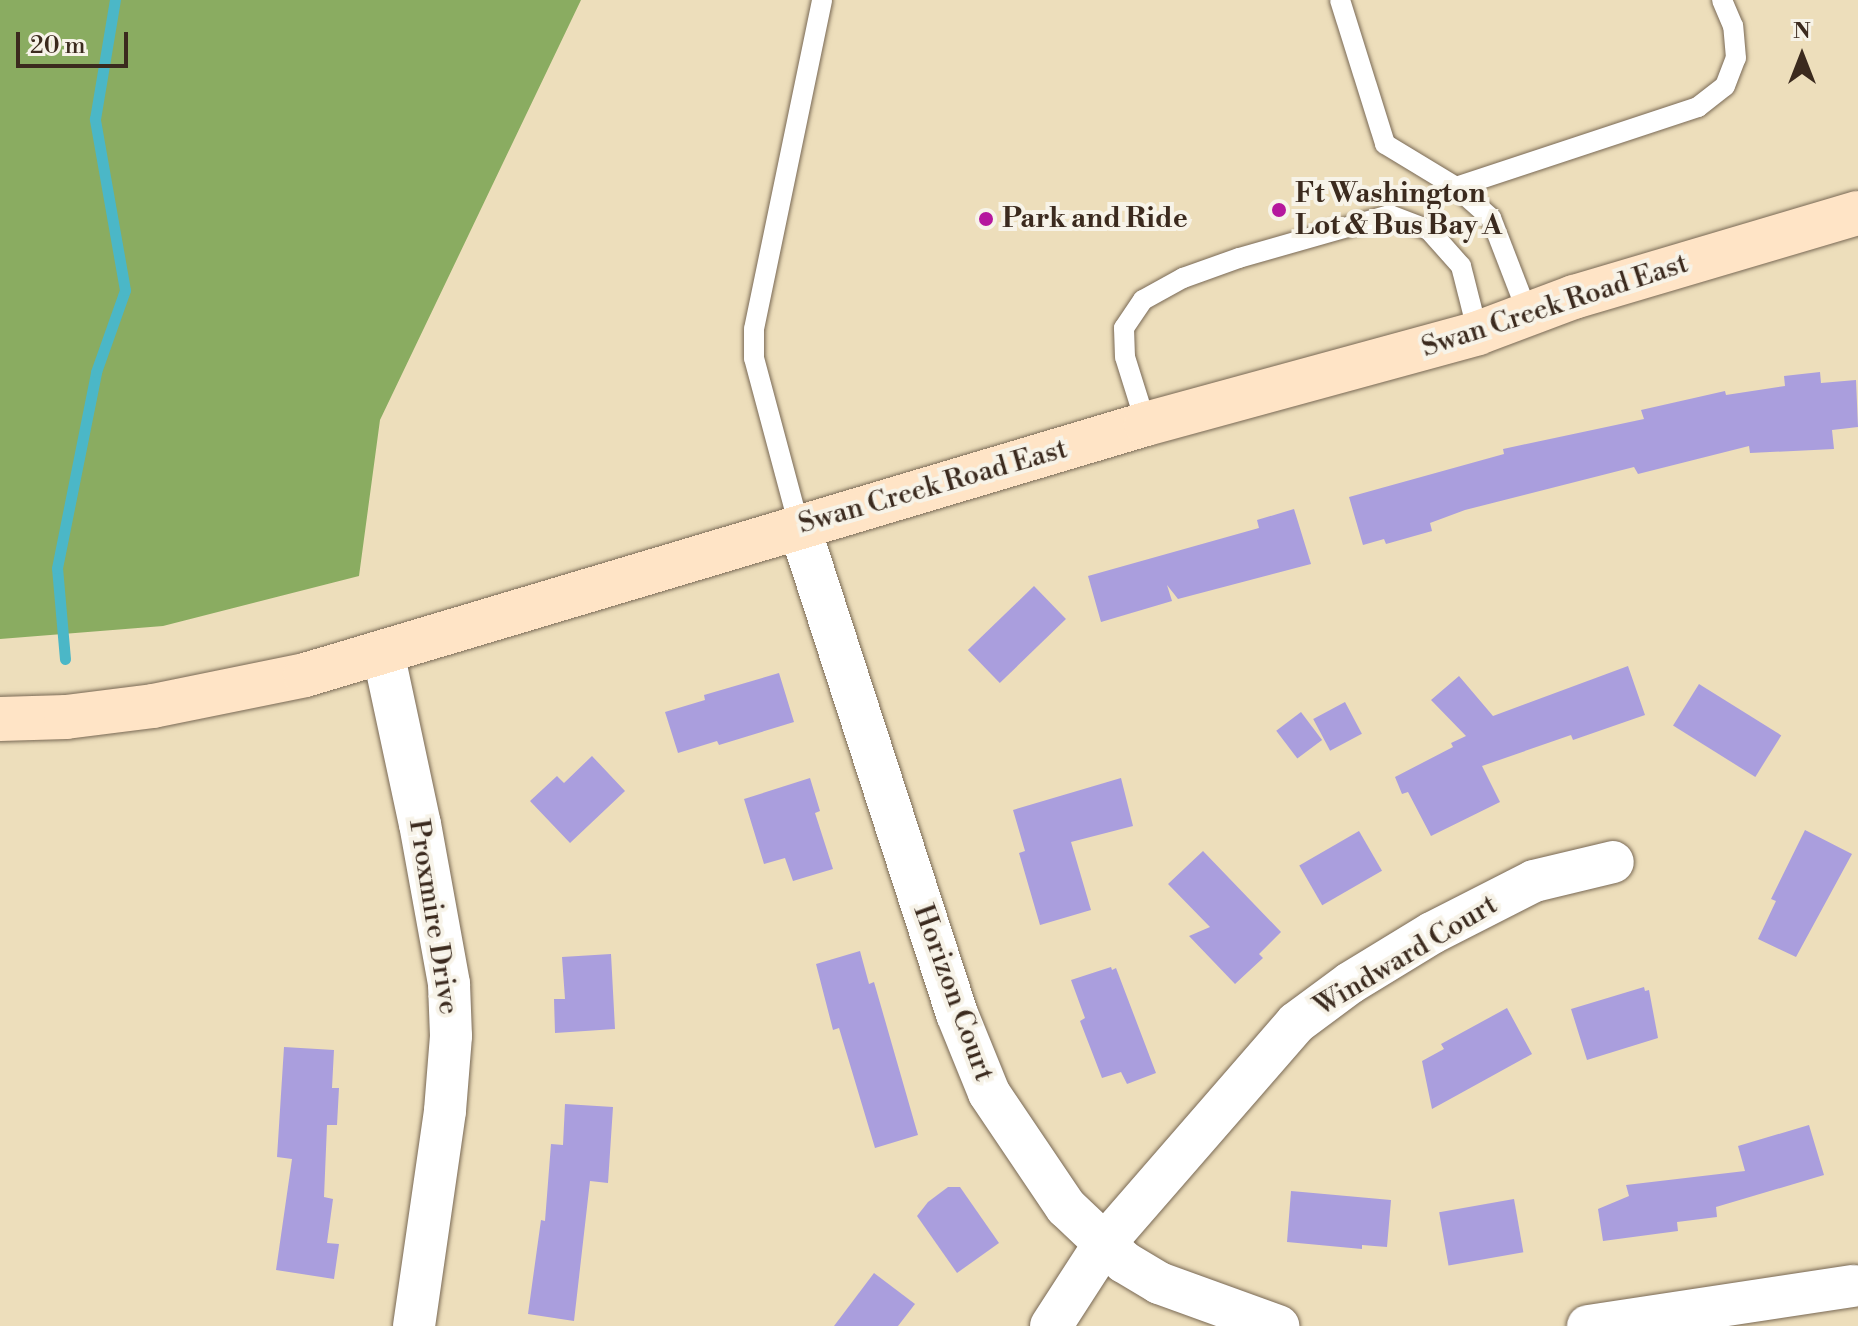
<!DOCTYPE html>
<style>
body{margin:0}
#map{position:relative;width:1858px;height:1326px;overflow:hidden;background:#eddebb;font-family:"Libre Bodoni",serif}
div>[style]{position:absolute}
.forest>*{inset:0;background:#8aac61}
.stream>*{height:11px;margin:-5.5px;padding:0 5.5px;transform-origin:5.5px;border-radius:5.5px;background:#4bb7c7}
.building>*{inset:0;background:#aa9edd;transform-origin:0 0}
.roads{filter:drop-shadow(0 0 2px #796955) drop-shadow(0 0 2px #796955)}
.service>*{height:20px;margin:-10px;padding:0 10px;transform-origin:10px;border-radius:10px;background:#fff}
.minor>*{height:42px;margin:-21px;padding:0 21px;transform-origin:21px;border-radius:21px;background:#fff}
.secondary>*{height:44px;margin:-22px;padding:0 22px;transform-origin:22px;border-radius:22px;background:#ffe4c6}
.dots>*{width:22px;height:22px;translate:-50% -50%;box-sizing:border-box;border:4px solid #f7f3e8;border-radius:50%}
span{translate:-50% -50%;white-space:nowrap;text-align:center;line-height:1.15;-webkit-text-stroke:8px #f7f3e8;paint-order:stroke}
.poi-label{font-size:28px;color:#3b2a1e;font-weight:700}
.left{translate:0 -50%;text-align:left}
.street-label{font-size:28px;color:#3b2a1e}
.north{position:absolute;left:1762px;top:16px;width:80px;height:80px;-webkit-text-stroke:6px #f7f3e8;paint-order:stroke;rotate:0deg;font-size:22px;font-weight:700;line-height:32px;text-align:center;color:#3b2a1e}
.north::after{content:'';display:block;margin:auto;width:28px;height:36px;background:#3b2a1e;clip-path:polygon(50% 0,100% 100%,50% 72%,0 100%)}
.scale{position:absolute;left:16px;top:32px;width:112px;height:36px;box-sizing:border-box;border:4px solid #3b2a1e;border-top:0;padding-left:10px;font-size:24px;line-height:28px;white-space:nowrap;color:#3b2a1e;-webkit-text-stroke:6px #f7f3e8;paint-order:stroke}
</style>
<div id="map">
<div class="forest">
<div style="clip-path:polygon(0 0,581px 0,380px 420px,359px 576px,163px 626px,0 639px)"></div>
</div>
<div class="stream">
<div style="left:65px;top:659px;width:91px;rotate:-95deg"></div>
<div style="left:57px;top:568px;width:200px;rotate:-78.7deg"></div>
<div style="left:96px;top:372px;width:87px;rotate:-70.5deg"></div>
<div style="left:125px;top:290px;width:174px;rotate:-100deg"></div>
<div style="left:95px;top:119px;width:121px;rotate:-80.5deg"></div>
</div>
<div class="building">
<div style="clip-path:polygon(1820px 372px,1821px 383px,1856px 380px,1858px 427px,1832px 430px,1834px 449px,1750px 453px,1749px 446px,1638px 474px,1634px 467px,1465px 510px,1430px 523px,1432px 531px,1386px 544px,1384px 539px,1363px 545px,1349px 497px,1504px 454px,1503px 449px,1644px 419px,1641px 410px,1725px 391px,1726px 395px,1785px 386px,1784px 376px)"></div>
<div style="clip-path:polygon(1294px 509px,1311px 564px,1178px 599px,1167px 585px,1172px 601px,1101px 622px,1088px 576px,1259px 528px,1257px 520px)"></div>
<div style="left:1034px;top:586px;width:46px;height:92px;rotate:46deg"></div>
<div style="clip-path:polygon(1628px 666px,1645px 715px,1573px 740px,1571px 735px,1482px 766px,1500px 802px,1431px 836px,1408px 792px,1402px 794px,1395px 777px,1453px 747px,1451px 743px,1466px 736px,1431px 700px,1459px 676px,1493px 716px)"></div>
<div style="clip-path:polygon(779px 673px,794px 722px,719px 745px,717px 741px,678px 753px,665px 712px,705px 700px,704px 695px)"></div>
<div style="left:1699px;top:684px;width:97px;height:49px;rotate:32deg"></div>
<div style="left:1345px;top:702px;width:36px;height:36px;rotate:62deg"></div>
<div style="left:1301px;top:712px;width:35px;height:31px;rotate:53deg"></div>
<div style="clip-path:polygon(592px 756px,625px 791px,570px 843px,530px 801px,557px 776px,564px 783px)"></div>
<div style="clip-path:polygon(810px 778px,820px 811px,815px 813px,833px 869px,793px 881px,785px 858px,764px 864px,744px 799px)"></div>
<div style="clip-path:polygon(1121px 778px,1133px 826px,1071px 842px,1091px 910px,1040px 925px,1019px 853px,1025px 851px,1013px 810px)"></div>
<div style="clip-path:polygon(1805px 830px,1852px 854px,1796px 957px,1758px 939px,1776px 901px,1771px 899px)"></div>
<div style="left:1359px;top:831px;width:46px;height:69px;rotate:60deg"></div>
<div style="clip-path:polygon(1203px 851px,1281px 932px,1259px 954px,1263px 958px,1235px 984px,1189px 936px,1210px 927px,1168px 884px)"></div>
<div style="clip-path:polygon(860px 951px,869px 984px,874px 982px,918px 1135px,875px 1148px,839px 1028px,833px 1030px,816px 964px)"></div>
<div style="clip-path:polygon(611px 954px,615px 1029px,555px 1033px,554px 999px,565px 999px,562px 957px)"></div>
<div style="clip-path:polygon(1111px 967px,1112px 970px,1116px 968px,1156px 1073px,1127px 1084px,1121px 1072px,1102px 1078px,1080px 1021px,1085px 1018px,1071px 980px)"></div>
<div style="clip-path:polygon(1644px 987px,1645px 991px,1649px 990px,1658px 1038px,1587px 1060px,1571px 1009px)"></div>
<div style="clip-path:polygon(1507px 1008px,1532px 1054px,1432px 1109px,1422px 1061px,1444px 1049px,1441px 1044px)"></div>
<div style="clip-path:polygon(284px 1047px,334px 1050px,332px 1088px,339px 1088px,337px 1125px,327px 1125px,324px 1197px,333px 1199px,327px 1243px,339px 1244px,334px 1279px,276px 1270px,292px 1159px,277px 1157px)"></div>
<div style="clip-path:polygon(565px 1104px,613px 1107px,608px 1183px,590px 1181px,574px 1321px,528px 1314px,541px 1220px,545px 1221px,551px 1144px,563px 1145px)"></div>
<div style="clip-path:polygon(1809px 1125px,1824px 1175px,1716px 1207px,1717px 1217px,1677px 1222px,1678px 1231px,1603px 1241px,1598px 1209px,1629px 1196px,1626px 1185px,1745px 1171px,1738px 1146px)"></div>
<div style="clip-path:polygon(948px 1187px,960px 1187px,999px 1243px,957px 1273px,917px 1216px,928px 1202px)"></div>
<div style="clip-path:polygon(1291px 1191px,1391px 1200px,1387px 1247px,1362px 1245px,1362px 1249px,1287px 1242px)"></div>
<div style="left:1514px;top:1199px;width:54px;height:76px;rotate:80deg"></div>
<div style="clip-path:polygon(874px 1273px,915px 1304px,898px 1326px,834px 1326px)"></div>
</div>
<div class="roads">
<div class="service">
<div style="left:1340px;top:0;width:151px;rotate:72.6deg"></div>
<div style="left:1385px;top:144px;width:83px;rotate:31.2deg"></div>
<div style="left:1456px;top:187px;width:47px;rotate:41.5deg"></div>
<div style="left:1491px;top:218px;width:103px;rotate:68.9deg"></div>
<div style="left:1456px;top:187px;width:255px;rotate:-18.3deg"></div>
<div style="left:1698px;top:107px;width:34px;rotate:-38deg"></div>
<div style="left:1725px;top:86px;width:30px;rotate:-69deg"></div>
<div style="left:1736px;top:58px;width:32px;rotate:-95deg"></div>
<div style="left:1733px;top:26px;width:28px;rotate:-113deg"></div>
<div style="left:1146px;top:424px;width:70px;rotate:-107.4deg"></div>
<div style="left:1125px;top:357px;width:29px;rotate:-92deg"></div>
<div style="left:1124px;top:328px;width:34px;rotate:-56deg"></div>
<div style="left:1143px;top:300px;width:46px;rotate:-28.8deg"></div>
<div style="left:1183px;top:278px;width:59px;rotate:-19.7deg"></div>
<div style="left:1239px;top:258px;width:157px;rotate:-15.9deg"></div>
<div style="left:1390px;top:215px;width:42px;rotate:21deg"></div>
<div style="left:1429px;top:230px;width:48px;rotate:48.4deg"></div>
<div style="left:1461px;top:266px;width:69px;rotate:75.8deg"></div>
<div style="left:799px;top:526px;width:174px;rotate:-105deg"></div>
<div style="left:754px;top:358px;width:29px;rotate:-90deg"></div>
<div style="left:754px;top:329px;width:336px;rotate:-78.3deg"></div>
</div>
<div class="minor">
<div style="left:799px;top:526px;width:513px;rotate:72.06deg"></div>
<div style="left:957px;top:1014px;width:85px;rotate:67.9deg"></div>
<div style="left:989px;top:1093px;width:138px;rotate:56deg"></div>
<div style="left:1066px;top:1207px;width:80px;rotate:43.5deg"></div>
<div style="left:1124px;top:1262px;width:41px;rotate:31deg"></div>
<div style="left:1159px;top:1283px;width:127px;rotate:19.9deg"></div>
<div style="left:383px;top:652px;width:176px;rotate:77.9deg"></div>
<div style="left:420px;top:824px;width:163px;rotate:79.7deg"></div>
<div style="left:449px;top:984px;width:52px;rotate:87.8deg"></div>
<div style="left:451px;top:1036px;width:75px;rotate:94.6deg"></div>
<div style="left:445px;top:1111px;width:217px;rotate:98.2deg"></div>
<div style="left:1051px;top:1326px;width:98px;rotate:-57.1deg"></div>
<div style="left:1104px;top:1244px;width:293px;rotate:-49deg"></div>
<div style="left:1296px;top:1023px;width:67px;rotate:-36.5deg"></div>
<div style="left:1350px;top:983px;width:96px;rotate:-31.4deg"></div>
<div style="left:1432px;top:933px;width:114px;rotate:-27deg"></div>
<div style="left:1534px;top:881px;width:81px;rotate:-13.5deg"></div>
<div style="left:1588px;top:1326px;width:268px;rotate:-8.6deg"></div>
</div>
<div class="secondary">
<div style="left:0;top:719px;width:66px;rotate:-1.7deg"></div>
<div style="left:66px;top:717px;width:88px;rotate:-7.2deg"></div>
<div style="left:153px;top:706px;width:155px;rotate:-11.5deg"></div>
<div style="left:305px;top:675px;width:878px;rotate:-16.62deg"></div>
<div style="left:1146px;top:424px;width:344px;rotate:-15.3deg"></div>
<div style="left:1478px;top:333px;width:103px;rotate:-20.6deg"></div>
<div style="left:1574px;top:297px;width:296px;rotate:-16.5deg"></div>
</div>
</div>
<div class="dots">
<div style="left:1279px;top:210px;background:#b5179e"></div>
<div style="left:986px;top:219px;background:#b5179e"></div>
</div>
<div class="poi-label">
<span class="left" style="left:1295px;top:210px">Ft Washington<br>Lot &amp; Bus Bay A</span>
<span class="left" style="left:1002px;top:219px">Park and Ride</span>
</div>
<div class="street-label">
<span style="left:1555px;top:306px;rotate:-18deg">Swan Creek Road East</span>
<span style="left:933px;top:487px;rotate:-16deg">Swan Creek Road East</span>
<span style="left:433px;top:917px;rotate:81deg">Proxmire Drive</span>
<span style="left:1406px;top:956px;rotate:-31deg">Windward Court</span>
<span style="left:953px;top:993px;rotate:70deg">Horizon Court</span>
</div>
<div class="north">N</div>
<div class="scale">20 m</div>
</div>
